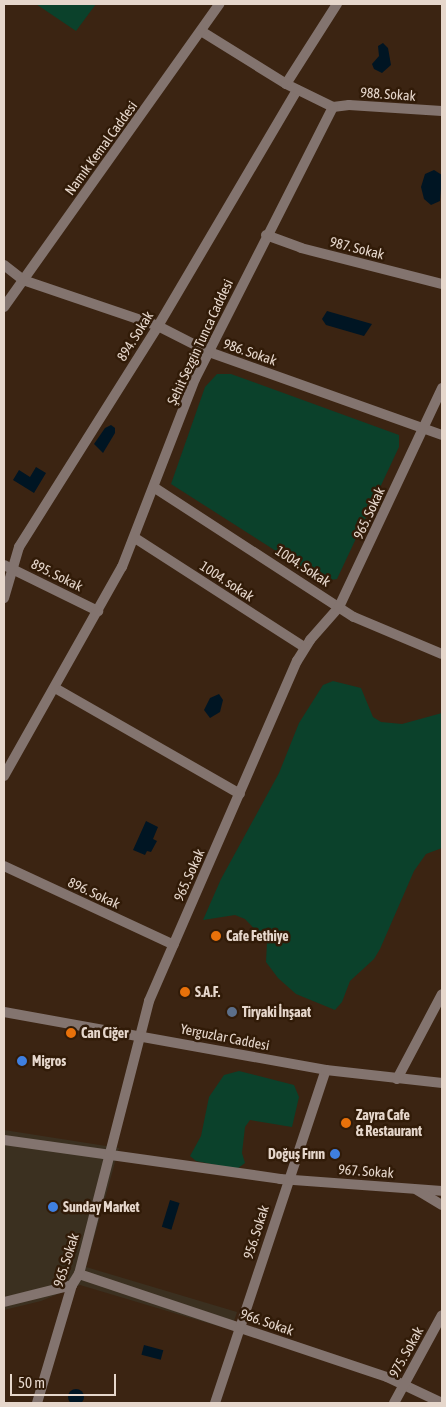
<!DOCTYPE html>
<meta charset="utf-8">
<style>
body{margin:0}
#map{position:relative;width:446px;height:1407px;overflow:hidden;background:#3b2412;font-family:"Asap Condensed",sans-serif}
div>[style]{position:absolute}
.commercial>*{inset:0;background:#3b3020}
.green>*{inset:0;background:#0b412b}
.water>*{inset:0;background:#001523;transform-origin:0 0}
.round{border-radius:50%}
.minor>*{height:10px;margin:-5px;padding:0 5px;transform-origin:5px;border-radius:5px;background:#83746f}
.tertiary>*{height:10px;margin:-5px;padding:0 5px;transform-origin:5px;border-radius:5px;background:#83746f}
.dots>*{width:14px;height:14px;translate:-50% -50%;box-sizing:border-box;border:2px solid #311b08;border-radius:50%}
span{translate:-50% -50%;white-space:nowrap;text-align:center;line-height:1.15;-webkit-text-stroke:5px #311b08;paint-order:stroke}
.street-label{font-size:14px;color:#e6d7cc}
.poi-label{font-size:14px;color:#e6d7cc;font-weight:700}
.left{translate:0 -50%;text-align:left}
.right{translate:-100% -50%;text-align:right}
.frame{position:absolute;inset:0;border:5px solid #e6d7cc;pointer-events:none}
.scale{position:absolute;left:10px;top:1374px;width:106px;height:22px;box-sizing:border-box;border:2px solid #e6d7cc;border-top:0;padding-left:6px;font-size:15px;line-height:18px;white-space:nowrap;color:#e6d7cc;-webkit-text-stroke:4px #311b08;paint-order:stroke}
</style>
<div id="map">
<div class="commercial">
<div style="clip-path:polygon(4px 1130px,119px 1148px,86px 1267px,237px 1312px,231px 1330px,80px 1285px,41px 1301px,4px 1310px)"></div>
</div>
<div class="green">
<div style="clip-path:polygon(36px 4px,96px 4px,76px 31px)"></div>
<div style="clip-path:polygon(217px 374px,231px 374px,399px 435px,399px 447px,337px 579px,323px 581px,171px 484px,205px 387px)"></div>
<div style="clip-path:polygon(333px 681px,361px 688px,373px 717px,381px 722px,402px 724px,442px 713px,442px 848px,426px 854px,414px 871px,380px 949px,374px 959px,350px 981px,342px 1002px,335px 1010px,296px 994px,278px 978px,266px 962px,267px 942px,245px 919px,235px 915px,203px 920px,221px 879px,279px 773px,299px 723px,323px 685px)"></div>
<div style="clip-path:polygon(239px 1071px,294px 1085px,299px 1097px,292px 1127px,250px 1120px,245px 1127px,242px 1153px,245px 1163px,237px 1169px,196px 1161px,190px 1156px,201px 1136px,209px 1097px,224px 1075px)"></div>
</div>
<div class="water">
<div style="clip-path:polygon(383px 43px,388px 48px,391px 65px,382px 73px,374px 69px,372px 64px,379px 56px,378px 46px)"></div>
<div style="clip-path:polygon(434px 170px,442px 175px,440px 201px,431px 205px,424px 199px,421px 187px,425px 174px)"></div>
<div style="clip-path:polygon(327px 311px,372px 324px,364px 336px,326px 325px,322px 319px)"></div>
<div style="clip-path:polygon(111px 425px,115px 428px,115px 433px,103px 453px,94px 444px,105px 428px)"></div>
<div style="clip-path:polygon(36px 467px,46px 473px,34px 493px,13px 480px,19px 470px,30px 477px)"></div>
<div style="clip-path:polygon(219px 694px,223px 700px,220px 712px,210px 718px,204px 710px,210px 698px)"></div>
<div style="clip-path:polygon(146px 821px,158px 827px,153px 839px,157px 841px,151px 852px,147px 851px,145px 855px,133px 850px)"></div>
<div style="left:170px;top:1200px;width:10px;height:28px;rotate:17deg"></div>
<div style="left:144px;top:1345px;width:20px;height:10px;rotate:15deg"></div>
<div class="round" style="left:68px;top:1389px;width:16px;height:16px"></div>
</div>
<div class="minor">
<div style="left:201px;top:31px;width:100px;rotate:31.9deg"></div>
<div style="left:333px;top:107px;width:16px;rotate:-7deg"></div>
<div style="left:349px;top:105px;width:93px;rotate:3.7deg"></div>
<div style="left:266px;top:235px;width:37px;rotate:20deg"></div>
<div style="left:301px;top:248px;width:146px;rotate:14.3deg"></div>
<div style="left:4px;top:265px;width:24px;rotate:38deg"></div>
<div style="left:23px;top:280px;width:143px;rotate:18.8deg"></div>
<div style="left:158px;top:326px;width:57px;rotate:27deg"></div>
<div style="left:209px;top:352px;width:247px;rotate:19.6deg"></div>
<div style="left:155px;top:488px;width:237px;rotate:33deg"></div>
<div style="left:354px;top:617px;width:95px;rotate:22.8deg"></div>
<div style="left:135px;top:538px;width:201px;rotate:32.8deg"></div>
<div style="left:4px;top:565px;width:105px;rotate:26.1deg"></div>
<div style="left:4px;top:598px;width:53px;rotate:-73.6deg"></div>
<div style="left:19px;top:547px;width:261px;rotate:-57.8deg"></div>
<div style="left:158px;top:326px;width:274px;rotate:-59.5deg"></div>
<div style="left:55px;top:688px;width:213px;rotate:29.8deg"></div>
<div style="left:4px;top:866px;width:187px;rotate:24.9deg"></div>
<div style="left:4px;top:1140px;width:279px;rotate:8deg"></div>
<div style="left:280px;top:1179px;width:162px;rotate:4.2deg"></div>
<div style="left:417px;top:1190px;width:29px;rotate:31deg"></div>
<div style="left:79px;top:1274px;width:325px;rotate:18.5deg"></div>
<div style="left:387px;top:1377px;width:61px;rotate:25.3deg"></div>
<div style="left:4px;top:1302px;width:70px;rotate:-14deg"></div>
<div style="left:37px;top:1403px;width:123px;rotate:-73.5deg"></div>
<div style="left:72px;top:1285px;width:13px;rotate:-58deg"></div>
<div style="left:79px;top:1274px;width:282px;rotate:-75.6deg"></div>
<div style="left:149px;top:1001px;width:371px;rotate:-66.5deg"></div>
<div style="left:297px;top:661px;width:25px;rotate:-58deg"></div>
<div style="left:310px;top:640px;width:44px;rotate:-48.7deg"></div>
<div style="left:339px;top:607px;width:242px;rotate:-64.8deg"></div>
<div style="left:215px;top:1403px;width:351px;rotate:-71.6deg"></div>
<div style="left:394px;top:1403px;width:100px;rotate:-61.4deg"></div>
</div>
<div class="tertiary">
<div style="left:4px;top:307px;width:372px;rotate:-54.6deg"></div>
<div style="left:4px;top:776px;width:240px;rotate:-60.6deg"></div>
<div style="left:122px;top:567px;width:202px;rotate:-68.8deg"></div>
<div style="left:195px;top:379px;width:305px;rotate:-63.1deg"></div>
<div style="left:333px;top:107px;width:52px;rotate:-153.9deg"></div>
<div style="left:286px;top:84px;width:95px;rotate:-57.5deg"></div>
<div style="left:4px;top:1012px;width:327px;rotate:10.2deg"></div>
<div style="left:326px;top:1070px;width:117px;rotate:6.4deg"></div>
<div style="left:397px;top:1079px;width:96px;rotate:-62.1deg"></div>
</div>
<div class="dots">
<div style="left:216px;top:936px;background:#e8710a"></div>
<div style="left:185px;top:992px;background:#e8710a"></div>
<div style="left:232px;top:1012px;background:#5c6f8a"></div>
<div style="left:71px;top:1033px;background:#e8710a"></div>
<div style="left:22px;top:1061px;background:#3f7fe0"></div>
<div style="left:346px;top:1123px;background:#e8710a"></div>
<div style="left:335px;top:1154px;background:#3f7fe0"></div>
<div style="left:53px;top:1207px;background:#3f7fe0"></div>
</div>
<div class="street-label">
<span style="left:388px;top:94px;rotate:4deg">988. Sokak</span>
<span style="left:101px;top:148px;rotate:-54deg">Namık Kemal Caddesi</span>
<span style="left:357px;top:248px;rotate:14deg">987. Sokak</span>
<span style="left:135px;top:336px;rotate:-58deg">894. Sokak</span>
<span style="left:200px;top:342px;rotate:-65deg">Şehit Sezgin Tunca Caddesi</span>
<span style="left:250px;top:352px;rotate:19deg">986. Sokak</span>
<span style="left:369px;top:513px;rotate:-65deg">965. Sokak</span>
<span style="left:303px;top:566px;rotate:33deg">1004. Sokak</span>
<span style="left:57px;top:575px;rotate:26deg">895. Sokak</span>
<span style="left:227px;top:581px;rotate:33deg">1004. sokak</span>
<span style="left:189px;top:875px;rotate:-66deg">965. Sokak</span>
<span style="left:94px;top:893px;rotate:25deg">896. Sokak</span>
<span style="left:225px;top:1037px;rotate:11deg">Yerguzlar Caddesi</span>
<span style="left:366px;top:1171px;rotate:4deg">967. Sokak</span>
<span style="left:256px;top:1232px;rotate:-72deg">956. Sokak</span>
<span style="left:66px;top:1260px;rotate:-72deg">965. Sokak</span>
<span style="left:267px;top:1322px;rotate:19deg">966. Sokak</span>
<span style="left:406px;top:1352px;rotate:-61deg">975. Sokak</span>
</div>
<div class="poi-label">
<span class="left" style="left:226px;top:936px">Cafe Fethiye</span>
<span class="left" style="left:195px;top:992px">S.A.F.</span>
<span class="left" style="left:242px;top:1012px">Tiryaki İnşaat</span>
<span class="left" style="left:81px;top:1033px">Can Ciğer</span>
<span class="left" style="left:32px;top:1061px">Migros</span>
<span class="left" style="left:356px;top:1123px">Zayra Cafe<br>&amp; Restaurant</span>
<span class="right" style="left:325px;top:1154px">Doğuş Fırın</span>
<span class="left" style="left:63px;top:1207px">Sunday Market</span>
</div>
<div class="frame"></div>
<div class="scale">50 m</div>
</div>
